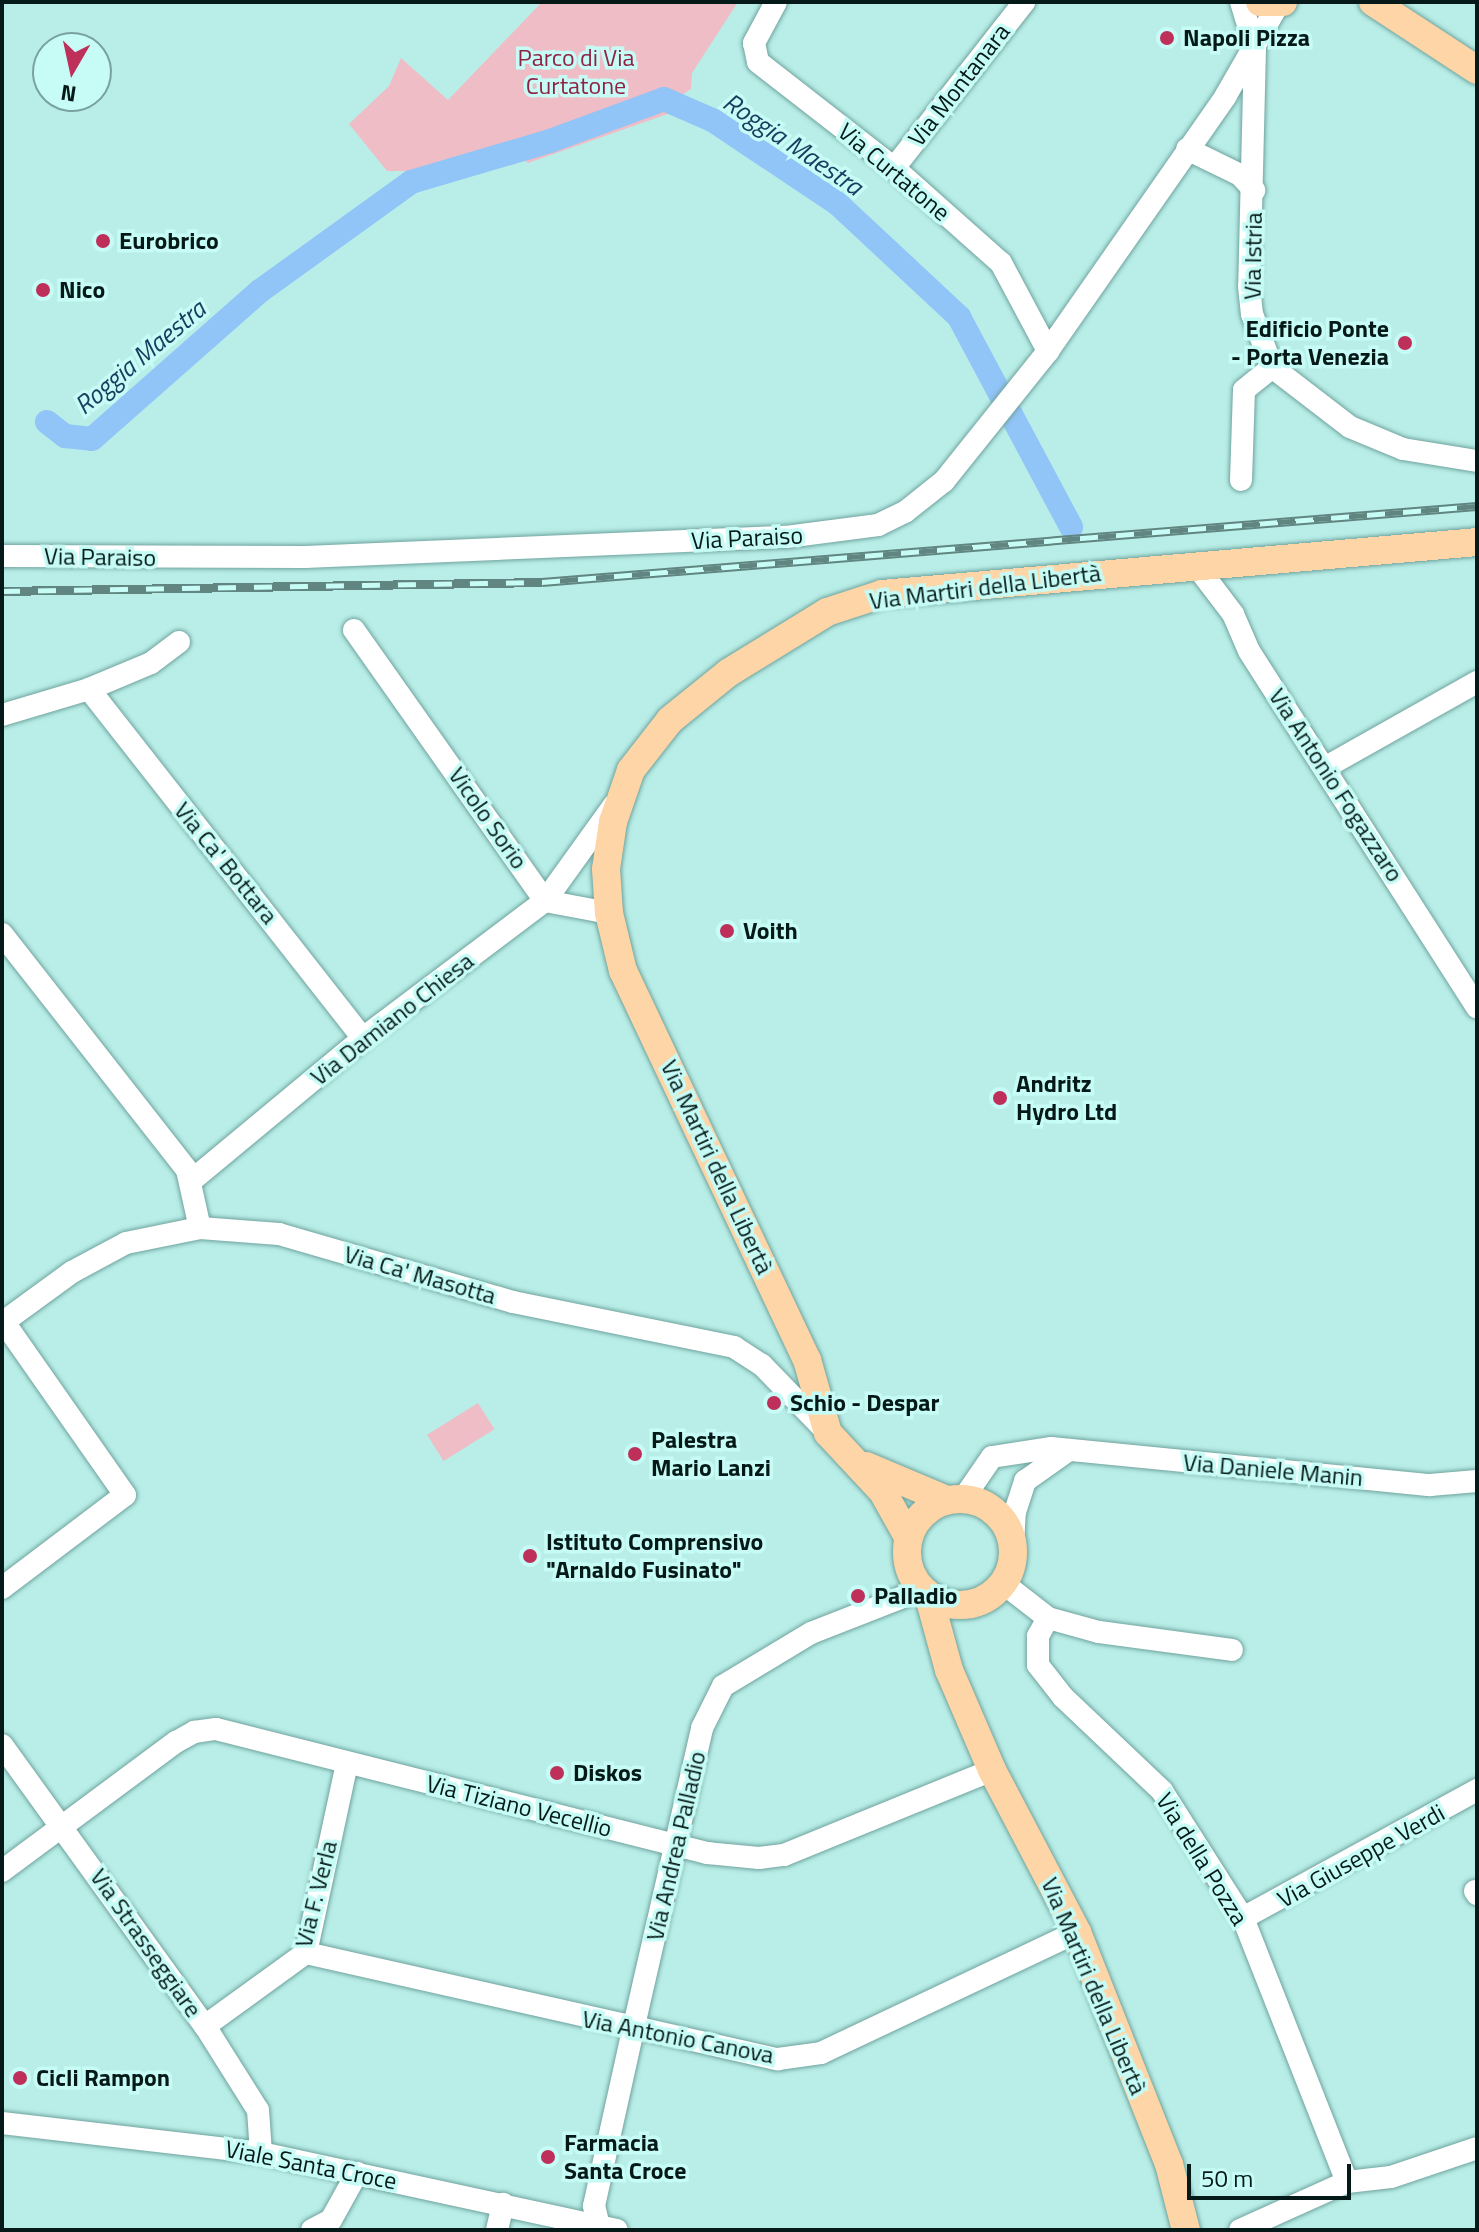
<!DOCTYPE html>
<meta charset="utf-8">
<style>
body{margin:0}
#map{position:relative;width:1479px;height:2232px;overflow:hidden;background:#b9eee8;font-family:"Titillium Web",sans-serif}
div>[style]{position:absolute}
.green>*{inset:0;background:#efbdc5;transform-origin:0 0}
.canal>*{height:24px;margin:-12px;padding:0 12px;transform-origin:12px;border-radius:12px;background:#91c4f7}
.roads{filter:drop-shadow(0 0 2px #70a39e) drop-shadow(0 0 2px #70a39e)}
.minor>*{height:22px;margin:-11px;padding:0 11px;transform-origin:11px;border-radius:11px;background:#fff}
.major>*{height:28px;margin:-14px;padding:0 14px;transform-origin:14px;border-radius:14px;background:#fed5a6}
.major>.ring{margin:-14px;padding:0;box-sizing:content-box;background:none;border:28px solid #fed5a6;border-radius:50%}
.rail>*{height:9px;margin-top:-4.5px;transform-origin:0;background:repeating-linear-gradient(90deg,#c6fbf6 0 18px,#618682 0 36px);box-sizing:border-box;border-block:2px solid #618682}
.dots>*{width:22px;height:22px;translate:-50% -50%;box-sizing:border-box;border:4px solid #c6fbf6;border-radius:50%}
span{translate:-50% -50%;white-space:nowrap;text-align:center;line-height:1.15;-webkit-text-stroke:7px #c6fbf6;paint-order:stroke}
.poi-label{font-size:24px;color:#051a18;font-weight:700}
.left{translate:0 -50%;text-align:left}
.right{translate:-100% -50%;text-align:right}
.park-label{font-size:24px;color:#8f2342}
.street-label{font-size:24px;color:#051a18}
.water-label{font-size:26px;color:#173c5d;font-style:italic}
.frame{position:absolute;inset:0;border:4px solid #051a18;pointer-events:none}
.north{position:absolute;left:32px;top:32px;width:80px;height:80px;box-sizing:border-box;background:#c6fbf6;border:2px solid #79a19d;border-radius:50%;rotate:189deg;font-size:22px;font-weight:700;line-height:32px;text-align:center;color:#051a18}
.north::after{content:'';display:block;margin:auto;width:28px;height:36px;background:#be2f59;clip-path:polygon(50% 0,100% 100%,50% 72%,0 100%)}
.scale{position:absolute;left:1187px;top:2164px;width:164px;height:36px;box-sizing:border-box;border:4px solid #051a18;border-top:0;padding-left:10px;font-size:24px;line-height:28px;white-space:nowrap;color:#051a18;-webkit-text-stroke:6px #c6fbf6;paint-order:stroke}
</style>
<div id="map">
<div class="green">
<div style="clip-path:polygon(542px 2px,738px 2px,692px 73px,691px 89px,674px 100px,676px 111px,528px 163px,509px 149px,434px 171px,387px 171px,349px 124px,389px 86px,401px 58px,448px 100px)"></div>
<div style="left:478px;top:1403px;width:31px;height:60px;rotate:58deg"></div>
</div>
<div class="canal">
<div style="left:47px;top:422px;width:23px;rotate:38deg"></div>
<div style="left:65px;top:436px;width:27px;rotate:6deg"></div>
<div style="left:92px;top:439px;width:224px;rotate:-41.4deg"></div>
<div style="left:260px;top:291px;width:186px;rotate:-35.8deg"></div>
<div style="left:411px;top:182px;width:145px;rotate:-16.4deg"></div>
<div style="left:550px;top:141px;width:121px;rotate:-20.2deg"></div>
<div style="left:664px;top:99px;width:55px;rotate:23.7deg"></div>
<div style="left:714px;top:121px;width:149px;rotate:33.8deg"></div>
<div style="left:838px;top:204px;width:166px;rotate:43deg"></div>
<div style="left:959px;top:317px;width:238px;rotate:61.9deg"></div>
</div>
<div class="roads">
<div class="minor">
<div style="left:776px;top:2px;width:47px;rotate:118.2deg"></div>
<div style="left:754px;top:43px;width:19px;rotate:78deg"></div>
<div style="left:758px;top:62px;width:172px;rotate:37.9deg"></div>
<div style="left:894px;top:168px;width:143px;rotate:41.6deg"></div>
<div style="left:1001px;top:263px;width:100px;rotate:61.9deg"></div>
<div style="left:1241px;top:2px;width:48px;rotate:73.1deg"></div>
<div style="left:1255px;top:48px;width:238px;rotate:91.4deg"></div>
<div style="left:1249px;top:286px;width:28px;rotate:84deg"></div>
<div style="left:1252px;top:314px;width:57px;rotate:69.3deg"></div>
<div style="left:1272px;top:367px;width:98px;rotate:37.6deg"></div>
<div style="left:1350px;top:427px;width:57px;rotate:22.5deg"></div>
<div style="left:1403px;top:449px;width:75px;rotate:9.2deg"></div>
<div style="left:1187px;top:149px;width:59px;rotate:26.1deg"></div>
<div style="left:1240px;top:175px;width:21px;rotate:47deg"></div>
<div style="left:894px;top:168px;width:211px;rotate:-51.9deg"></div>
<div style="left:1241px;top:480px;width:90px;rotate:-88.1deg"></div>
<div style="left:1244px;top:390px;width:36px;rotate:-39deg"></div>
<div style="left:2px;top:556px;width:303px;rotate:0.2deg"></div>
<div style="left:305px;top:557px;width:481px;rotate:-2.4deg"></div>
<div style="left:786px;top:537px;width:93px;rotate:-7.4deg"></div>
<div style="left:878px;top:525px;width:30px;rotate:-26deg"></div>
<div style="left:905px;top:512px;width:50px;rotate:-38.5deg"></div>
<div style="left:944px;top:481px;width:166px;rotate:-51.3deg"></div>
<div style="left:1048px;top:351px;width:310px;rotate:-55.1deg"></div>
<div style="left:1225px;top:97px;width:108px;rotate:-60.1deg"></div>
<div style="left:1195px;top:564px;width:63px;rotate:52.8deg"></div>
<div style="left:1233px;top:614px;width:40px;rotate:66.6deg"></div>
<div style="left:1249px;top:651px;width:423px;rotate:57.4deg"></div>
<div style="left:354px;top:630px;width:332px;rotate:54.8deg"></div>
<div style="left:545px;top:901px;width:118px;rotate:-54.3deg"></div>
<div style="left:89px;top:689px;width:444px;rotate:51.9deg"></div>
<div style="left:2px;top:715px;width:91px;rotate:-16.6deg"></div>
<div style="left:89px;top:689px;width:67px;rotate:-22.8deg"></div>
<div style="left:151px;top:663px;width:35px;rotate:-37deg"></div>
<div style="left:1326px;top:767px;width:173px;rotate:-29.4deg"></div>
<div style="left:2px;top:934px;width:300px;rotate:51.9deg"></div>
<div style="left:187px;top:1170px;width:59px;rotate:77.4deg"></div>
<div style="left:191px;top:1181px;width:224px;rotate:-39.7deg"></div>
<div style="left:363px;top:1038px;width:228px;rotate:-37deg"></div>
<div style="left:545px;top:901px;width:65px;rotate:10.6deg"></div>
<div style="left:2px;top:1323px;width:87px;rotate:-36.1deg"></div>
<div style="left:72px;top:1272px;width:61px;rotate:-28.2deg"></div>
<div style="left:126px;top:1243px;width:76px;rotate:-11.5deg"></div>
<div style="left:200px;top:1228px;width:79px;rotate:4.3deg"></div>
<div style="left:279px;top:1234px;width:244px;rotate:16.2deg"></div>
<div style="left:513px;top:1302px;width:226px;rotate:11.5deg"></div>
<div style="left:734px;top:1347px;width:33px;rotate:33deg"></div>
<div style="left:762px;top:1365px;width:93px;rotate:45.9deg"></div>
<div style="left:963px;top:1499px;width:51px;rotate:-55.4deg"></div>
<div style="left:992px;top:1457px;width:60px;rotate:-8.7deg"></div>
<div style="left:1051px;top:1448px;width:381px;rotate:5.6deg"></div>
<div style="left:1430px;top:1485px;width:47px;rotate:-4.9deg"></div>
<div style="left:1013px;top:1546px;width:34px;rotate:-87deg"></div>
<div style="left:1015px;top:1512px;width:33px;rotate:-72deg"></div>
<div style="left:1025px;top:1481px;width:54px;rotate:-35.2deg"></div>
<div style="left:1003px;top:1583px;width:57px;rotate:37.9deg"></div>
<div style="left:1048px;top:1618px;width:53px;rotate:15.4deg"></div>
<div style="left:1099px;top:1632px;width:134px;rotate:7.7deg"></div>
<div style="left:2px;top:1588px;width:154px;rotate:-37.1deg"></div>
<div style="left:125px;top:1495px;width:211px;rotate:-125deg"></div>
<div style="left:1048px;top:1618px;width:21px;rotate:119deg"></div>
<div style="left:1038px;top:1636px;width:29px;rotate:90deg"></div>
<div style="left:1038px;top:1665px;width:41px;rotate:52deg"></div>
<div style="left:1063px;top:1697px;width:137px;rotate:43.5deg"></div>
<div style="left:1162px;top:1791px;width:151px;rotate:57.5deg"></div>
<div style="left:1243px;top:1918px;width:284px;rotate:68.5deg"></div>
<div style="left:2px;top:1745px;width:347px;rotate:54.2deg"></div>
<div style="left:205px;top:2026px;width:99px;rotate:57.8deg"></div>
<div style="left:258px;top:2110px;width:43px;rotate:86deg"></div>
<div style="left:2px;top:1871px;width:217px;rotate:-36.6deg"></div>
<div style="left:176px;top:1742px;width:21px;rotate:-29deg"></div>
<div style="left:194px;top:1732px;width:22px;rotate:-8deg"></div>
<div style="left:216px;top:1729px;width:506px;rotate:14.17deg"></div>
<div style="left:707px;top:1853px;width:52px;rotate:5.5deg"></div>
<div style="left:759px;top:1858px;width:25px;rotate:-7deg"></div>
<div style="left:784px;top:1855px;width:225px;rotate:-22.2deg"></div>
<div style="left:1475px;top:1891px;width:4px;rotate:56deg"></div>
<div style="left:1243px;top:1918px;width:267px;rotate:-28.7deg"></div>
<div style="left:306px;top:1953px;width:484px;rotate:12.7deg"></div>
<div style="left:778px;top:2059px;width:43px;rotate:-7.9deg"></div>
<div style="left:821px;top:2053px;width:283px;rotate:-25.3deg"></div>
<div style="left:205px;top:2026px;width:125px;rotate:-35.9deg"></div>
<div style="left:306px;top:1953px;width:194px;rotate:-77.8deg"></div>
<div style="left:2px;top:2123px;width:261px;rotate:6.6deg"></div>
<div style="left:261px;top:2153px;width:364px;rotate:12.2deg"></div>
<div style="left:312px;top:2230px;width:21px;rotate:-28deg"></div>
<div style="left:331px;top:2220px;width:54px;rotate:-61deg"></div>
<div style="left:497px;top:2230px;width:27px;rotate:-77deg"></div>
<div style="left:600px;top:2230px;width:25px;rotate:-104deg"></div>
<div style="left:594px;top:2206px;width:180px;rotate:-77.5deg"></div>
<div style="left:633px;top:2030px;width:310px;rotate:-77.1deg"></div>
<div style="left:702px;top:1728px;width:47px;rotate:-63.4deg"></div>
<div style="left:723px;top:1686px;width:103px;rotate:-31.1deg"></div>
<div style="left:811px;top:1633px;width:118px;rotate:-21.4deg"></div>
<div style="left:1240px;top:2230px;width:117px;rotate:-24.2deg"></div>
<div style="left:1347px;top:2182px;width:44px;rotate:-6.5deg"></div>
<div style="left:1391px;top:2177px;width:91px;rotate:-18.6deg"></div>
</div>
<div class="major">
<div style="left:1260px;top:2px;width:23px"></div>
<div style="left:1373px;top:2px;width:124px;rotate:33.2deg"></div>
<div style="left:866px;top:1466px;width:88px;rotate:22.8deg"></div>
<div class="ring" style="left:907px;top:1499px;width:78px;height:78px"></div>
<div style="left:908px;top:1537px;width:51px;rotate:-119.1deg"></div>
<div style="left:883px;top:1492px;width:81px;rotate:-133deg"></div>
<div style="left:828px;top:1433px;width:76px;rotate:-106deg"></div>
<div style="left:807px;top:1360px;width:430px;rotate:-115.3deg"></div>
<div style="left:623px;top:971px;width:60px;rotate:-103.6deg"></div>
<div style="left:609px;top:913px;width:44px;rotate:-93.9deg"></div>
<div style="left:606px;top:869px;width:48px;rotate:-81.5deg"></div>
<div style="left:613px;top:822px;width:55px;rotate:-70.9deg"></div>
<div style="left:631px;top:770px;width:63px;rotate:-52deg"></div>
<div style="left:670px;top:720px;width:75px;rotate:-39deg"></div>
<div style="left:728px;top:673px;width:116px;rotate:-31.6deg"></div>
<div style="left:827px;top:612px;width:58px;rotate:-18.1deg"></div>
<div style="left:882px;top:594px;width:597px;rotate:-4.99deg"></div>
<div style="left:929px;top:1597px;width:76px;rotate:74.7deg"></div>
<div style="left:949px;top:1670px;width:109px;rotate:66.7deg"></div>
<div style="left:992px;top:1770px;width:183px;rotate:62.3deg"></div>
<div style="left:1077px;top:1932px;width:250px;rotate:68.4deg"></div>
<div style="left:1169px;top:2164px;width:68px;rotate:75.6deg"></div>
</div>
</div>
<div class="rail">
<div style="left:2px;top:591px;width:540px;rotate:-0.95deg"></div>
<div style="left:542px;top:582px;width:938px;rotate:-4.65deg"></div>
</div>
<div class="dots">
<div style="left:1167px;top:38px;background:#be2f59"></div>
<div style="left:103px;top:241px;background:#be2f59"></div>
<div style="left:43px;top:290px;background:#be2f59"></div>
<div style="left:1405px;top:343px;background:#be2f59"></div>
<div style="left:727px;top:931px;background:#be2f59"></div>
<div style="left:1000px;top:1098px;background:#be2f59"></div>
<div style="left:774px;top:1403px;background:#be2f59"></div>
<div style="left:635px;top:1454px;background:#be2f59"></div>
<div style="left:530px;top:1556px;background:#be2f59"></div>
<div style="left:858px;top:1596px;background:#be2f59"></div>
<div style="left:557px;top:1773px;background:#be2f59"></div>
<div style="left:20px;top:2078px;background:#be2f59"></div>
<div style="left:548px;top:2157px;background:#be2f59"></div>
</div>
<div class="poi-label">
<span class="left" style="left:1183px;top:38px">Napoli Pizza</span>
<span class="left" style="left:119px;top:241px">Eurobrico</span>
<span class="left" style="left:59px;top:290px">Nico</span>
<span class="right" style="left:1389px;top:343px">Edificio Ponte<br>- Porta Venezia</span>
<span class="left" style="left:743px;top:931px">Voith</span>
<span class="left" style="left:1016px;top:1098px">Andritz<br>Hydro Ltd</span>
<span class="left" style="left:790px;top:1403px">Schio - Despar</span>
<span class="left" style="left:651px;top:1454px">Palestra<br>Mario Lanzi</span>
<span class="left" style="left:546px;top:1556px">Istituto Comprensivo<br>"Arnaldo Fusinato"</span>
<span class="left" style="left:874px;top:1596px">Palladio</span>
<span class="left" style="left:573px;top:1773px">Diskos</span>
<span class="left" style="left:36px;top:2078px">Cicli Rampon</span>
<span class="left" style="left:564px;top:2157px">Farmacia<br>Santa Croce</span>
</div>
<div class="park-label">
<span style="left:576px;top:72px">Parco di Via<br>Curtatone</span>
</div>
<div class="street-label">
<span style="left:959px;top:85px;rotate:-52deg">Via Montanara</span>
<span style="left:894px;top:172px;rotate:40deg">Via Curtatone</span>
<span style="left:1253px;top:256px;rotate:-89deg">Via Istria</span>
<span style="left:747px;top:538px;rotate:-3deg">Via Paraiso</span>
<span style="left:100px;top:557px;rotate:1deg">Via Paraiso</span>
<span style="left:985px;top:587px;rotate:-7deg">Via Martiri della Libertà</span>
<span style="left:1336px;top:785px;rotate:57deg">Via Antonio Fogazzaro</span>
<span style="left:488px;top:818px;rotate:55deg">Vicolo Sorio</span>
<span style="left:226px;top:863px;rotate:51deg">Via Ca' Bottara</span>
<span style="left:392px;top:1019px;rotate:-38deg">Via Damiano Chiesa</span>
<span style="left:717px;top:1167px;rotate:65deg">Via Martiri della Libertà</span>
<span style="left:420px;top:1275px;rotate:16deg">Via Ca' Masotta</span>
<span style="left:1273px;top:1470px;rotate:5deg">Via Daniele Manin</span>
<span style="left:519px;top:1806px;rotate:14deg">Via Tiziano Vecellio</span>
<span style="left:676px;top:1846px;rotate:-77deg">Via Andrea Palladio</span>
<span style="left:1361px;top:1856px;rotate:-29deg">Via Giuseppe Verdi</span>
<span style="left:1202px;top:1859px;rotate:58deg">Via della Pozza</span>
<span style="left:316px;top:1894px;rotate:-76deg">Via F. Verla</span>
<span style="left:146px;top:1943px;rotate:55deg">Via Strasseggiare</span>
<span style="left:1094px;top:1986px;rotate:67deg">Via Martiri della Libertà</span>
<span style="left:678px;top:2037px;rotate:11deg">Via Antonio Canova</span>
<span style="left:311px;top:2165px;rotate:11deg">Viale Santa Croce</span>
</div>
<div class="water-label">
<span style="left:793px;top:144px;rotate:34deg">Roggia Maestra</span>
<span style="left:140px;top:357px;rotate:-40deg">Roggia Maestra</span>
</div>
<div class="frame"></div>
<div class="north">N</div>
<div class="scale">50 m</div>
</div>
